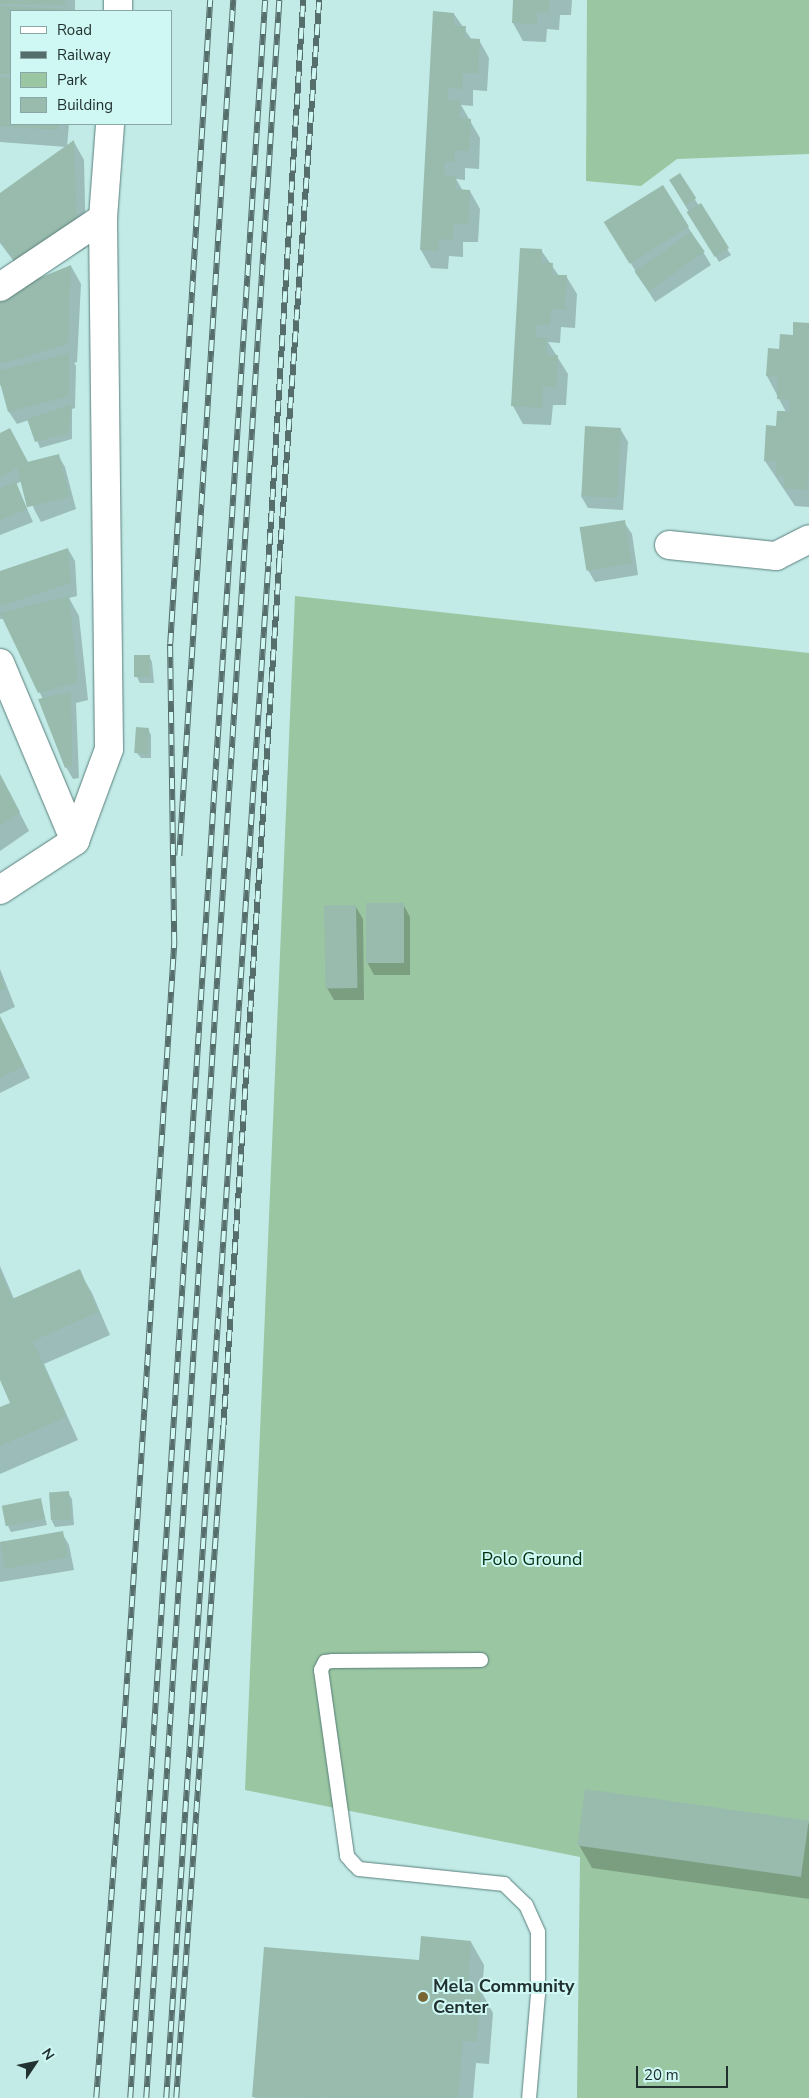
<!DOCTYPE html>
<style>
body{margin:0}
#map{position:relative;width:809px;height:2098px;overflow:hidden;background:#c2ebe7;font-family:"Nunito Sans",sans-serif}
div>[style]{position:absolute}
.green>*{inset:0;background:#9ac6a1}
.shadow>*{inset:0;background:#0003}
.building>*{inset:0;background:#98bbad;transform-origin:0 0}
.roads{filter:drop-shadow(0 0 1px #597e7b) drop-shadow(0 0 1px #597e7b)}
.service>*{height:14px;margin:-7px;padding:0 7px;transform-origin:7px;border-radius:7px;background:#fff}
.minor>*{height:28px;margin:-14px;padding:0 14px;transform-origin:14px;border-radius:14px;background:#fff}
.rail>*{height:5.5px;margin-top:-2.75px;transform-origin:0;background:repeating-linear-gradient(90deg,#cff8f4 0 11px,#566e6b 0 22px);box-sizing:border-box;border-block:1px solid #566e6b}
.dots>*{width:14px;height:14px;translate:-50% -50%;box-sizing:border-box;border:2px solid #cff8f4;border-radius:50%}
span{translate:-50% -50%;white-space:nowrap;text-align:center;line-height:1.15;-webkit-text-stroke:4px #cff8f4;paint-order:stroke}
.park-label{font-size:18px;color:#003411}
.poi-label{font-size:18px;color:#21312f;font-weight:700}
.left{translate:0 -50%;text-align:left}
.legend{position:absolute;left:10px;top:10px;width:162px;height:115px;box-sizing:border-box;background:#cff8f4;border:1px solid #89a8a5;margin:0;padding:6px 9px;list-style:none;font-size:15px;color:#21312f}
.legend li{display:flex;align-items:center;gap:10px;height:25px}
.legend b{width:25px;border:1px solid #89a8a5}
.north{position:absolute;left:10px;top:2038px;width:50px;height:50px;-webkit-text-stroke:4px #cff8f4;paint-order:stroke;rotate:56deg;font-size:14px;font-weight:700;line-height:20px;text-align:center;color:#21312f}
.north::after{content:'';display:block;margin:auto;width:18px;height:22px;background:#21312f;clip-path:polygon(50% 0,100% 100%,50% 72%,0 100%)}
.scale{position:absolute;left:636px;top:2066px;width:92px;height:22px;box-sizing:border-box;border:2px solid #21312f;border-top:0;padding-left:6px;font-size:15px;line-height:18px;white-space:nowrap;color:#21312f;-webkit-text-stroke:4px #cff8f4;paint-order:stroke}
</style>
<div id="map">
<div class="green">
<div style="clip-path:polygon(587px 0,809px 0,809px 154px,677px 159px,641px 186px,586px 181px)"></div>
<div style="clip-path:polygon(295px 596px,809px 653px,809px 2098px,577px 2098px,580px 1857px,245px 1790px)"></div>
</div>
<div class="shadow">
<div style="clip-path:polygon(0 0,75px 0,75px 11px,11px 11px,11px 124px,69px 124px,67px 147px,74px 142px,84px 160px,86px 248px,28px 280px,0 243px,0 195px,67px 147px,0 142px)"></div>
<div style="clip-path:polygon(514px 0,572px 0,571px 15px,560px 15px,559px 30px,547px 29px,546px 42px,523px 41px,513px 23px)"></div>
<div style="clip-path:polygon(454px 14px,472px 40px,479px 40px,489px 58px,487px 91px,473px 90px,473px 106px,461px 105px,480px 138px,479px 169px,465px 168px,465px 180px,456px 179px,463px 191px,470px 191px,480px 209px,478px 242px,463px 242px,463px 257px,449px 256px,448px 269px,431px 268px,421px 250px)"></div>
<div style="clip-path:polygon(679px 175px,731px 255px,719px 262px,674px 187px)"></div>
<div style="clip-path:polygon(688px 227px,711px 265px,655px 302px,613px 235px)"></div>
<div style="clip-path:polygon(541px 250px,559px 276px,566px 276px,577px 294px,575px 328px,561px 327px,560px 343px,548px 342px,568px 374px,566px 405px,553px 405px,551px 425px,523px 424px,513px 406px)"></div>
<div style="clip-path:polygon(71px 266px,81px 284px,77px 362px,74px 363px,76px 366px,75px 408px,72px 409px,72px 439px,40px 448px,29px 420px,17px 424px,9px 412px,2px 385px,0 385px,0 295px)"></div>
<div style="clip-path:polygon(809px 324px,809px 507px,795px 506px,765px 461px,777px 427px,786px 412px,767px 376px,780px 350px)"></div>
<div style="clip-path:polygon(621px 430px,628px 442px,623px 510px,588px 508px,581px 496px)"></div>
<div style="clip-path:polygon(0 435px,17px 442px,29px 466px,58px 455px,65px 467px,76px 509px,41px 522px,34px 509px,24px 480px,16px 484px,33px 522px,0 535px)"></div>
<div style="clip-path:polygon(624px 522px,632px 534px,638px 575px,595px 582px,588px 570px)"></div>
<div style="clip-path:polygon(68px 549px,75px 561px,77px 596px,69px 598px,79px 616px,88px 700px,76px 703px,79px 778px,73px 779px,66px 767px,43px 699px,3px 619px,0 619px,0 572px)"></div>
<div style="clip-path:polygon(136px 656px,149px 656px,152px 662px,154px 683px,140px 683px,137px 677px)"></div>
<div style="clip-path:polygon(148px 729px,151px 735px,151px 758px,141px 758px,137px 753px)"></div>
<div style="clip-path:polygon(0 775px,29px 831px,0 851px)"></div>
<div style="clip-path:polygon(403px 904px,410px 917px,410px 975px,374px 975px,367px 962px)"></div>
<div style="clip-path:polygon(356px 907px,363px 919px,364px 1000px,334px 1000px,327px 988px)"></div>
<div style="clip-path:polygon(0 969px,15px 1007px,0 1014px)"></div>
<div style="clip-path:polygon(0 1017px,30px 1078px,0 1093px)"></div>
<div style="clip-path:polygon(0 1266px,14px 1299px,79px 1271px,92px 1293px,110px 1335px,44px 1364px,78px 1440px,0 1474px,0 1408px,12px 1403px,0 1377px)"></div>
<div style="clip-path:polygon(68px 1493px,72px 1499px,74px 1525px,55px 1527px,52px 1521px)"></div>
<div style="clip-path:polygon(40px 1499px,47px 1525px,11px 1532px,8px 1526px)"></div>
<div style="clip-path:polygon(62px 1533px,69px 1545px,74px 1570px,0 1582px,0 1542px)"></div>
<div style="clip-path:polygon(809px 1823px,809px 1899px,592px 1868px,579px 1845px)"></div>
<div style="clip-path:polygon(471px 1942px,484px 1965px,482px 1993px,493px 2013px,489px 2064px,476px 2063px,473px 2098px,254px 2098px,420px 1962px)"></div>
</div>
<div class="building">
<div style="clip-path:polygon(0 0,65px 0,65px 5px,0 4px)"></div>
<div style="clip-path:polygon(513px 0,550px 0,549px 13px,537px 12px,537px 24px,512px 23px)"></div>
<div style="clip-path:polygon(0 6px,65px 9px,65px 11px,11px 11px,11px 74px,0 74px)"></div>
<div style="clip-path:polygon(433px 11px,454px 13px,454px 26px,466px 26px,465px 38px,480px 39px,478px 74px,463px 73px,463px 89px,448px 88px,448px 100px,460px 101px,459px 118px,471px 119px,469px 151px,455px 150px,455px 162px,445px 162px,444px 176px,456px 177px,455px 189px,470px 190px,468px 225px,454px 224px,453px 240px,439px 239px,438px 251px,420px 250px)"></div>
<div style="clip-path:polygon(0 77px,11px 78px,11px 124px,58px 124px,58px 130px,0 126px)"></div>
<div style="clip-path:polygon(74px 140px,77px 230px,17px 263px,0 240px,0 193px)"></div>
<div style="left:680px;top:173px;width:30px;height:13px;rotate:57deg"></div>
<div style="left:663px;top:185px;width:49px;height:70px;rotate:58deg"></div>
<div style="left:701px;top:203px;width:53px;height:17px;rotate:58deg"></div>
<div style="left:691px;top:232px;width:24px;height:69px;rotate:55deg"></div>
<div style="clip-path:polygon(520px 248px,542px 249px,541px 262px,553px 263px,552px 275px,567px 275px,565px 310px,551px 309px,550px 325px,536px 325px,535px 337px,547px 338px,546px 355px,558px 355px,556px 387px,543px 387px,542px 408px,511px 406px)"></div>
<div style="clip-path:polygon(71px 265px,68px 344px,0 364px,0 294px)"></div>
<div style="clip-path:polygon(793px 322px,809px 323px,809px 456px,807px 490px,784px 488px,785px 476px,776px 476px,777px 462px,764px 461px,766px 425px,776px 426px,777px 411px,790px 411px,790px 400px,777px 399px,778px 377px,766px 376px,768px 348px,779px 349px,780px 334px,793px 335px)"></div>
<div style="clip-path:polygon(69px 353px,69px 396px,8px 412px,0 383px,0 371px)"></div>
<div style="clip-path:polygon(71px 404px,69px 433px,35px 442px,27px 419px)"></div>
<div style="left:585px;top:426px;width:36px;height:70px;rotate:3deg"></div>
<div style="clip-path:polygon(10px 428px,28px 462px,0 477px,0 433px)"></div>
<div style="left:59px;top:454px;width:44px;height:44px;rotate:76deg"></div>
<div style="clip-path:polygon(16px 482px,27px 509px,0 520px,0 488px)"></div>
<div style="left:625px;top:520px;width:44px;height:46px;rotate:81deg"></div>
<div style="clip-path:polygon(68px 548px,71px 583px,0 606px,0 571px)"></div>
<div style="clip-path:polygon(69px 596px,78px 682px,38px 693px,0 613px)"></div>
<div style="left:134px;top:655px;width:16px;height:22px"></div>
<div style="clip-path:polygon(71px 692px,72px 765px,65px 768px,38px 699px)"></div>
<div style="left:136px;top:727px;width:13px;height:26px;rotate:4deg"></div>
<div style="clip-path:polygon(0 774px,20px 812px,0 826px)"></div>
<div style="left:366px;top:903px;width:38px;height:60px"></div>
<div style="left:356px;top:905px;width:83px;height:32px;rotate:89deg"></div>
<div style="clip-path:polygon(0 975px,5px 989px,0 991px)"></div>
<div style="clip-path:polygon(0 1016px,24px 1066px,0 1078px)"></div>
<div style="clip-path:polygon(80px 1269px,98px 1312px,33px 1341px,66px 1417px,0 1446px,0 1407px,10px 1403px,0 1380px,0 1271px,12px 1299px)"></div>
<div style="left:69px;top:1491px;width:28px;height:20px;rotate:86deg"></div>
<div style="left:41px;top:1498px;width:21px;height:40px;rotate:79deg"></div>
<div style="left:63px;top:1531px;width:27px;height:64px;rotate:80deg"></div>
<div style="left:585px;top:1789px;width:226px;height:57px;rotate:8deg"></div>
<div style="clip-path:polygon(421px 1936px,471px 1941px,468px 1989px,481px 1989px,477px 2042px,463px 2041px,458px 2098px,252px 2097px,264px 1947px,419px 1960px)"></div>
</div>
<div class="roads">
<div class="service">
<div style="left:481px;top:1660px;width:148px;rotate:179.6deg"></div>
<div style="left:333px;top:1661px;width:8px;rotate:173deg"></div>
<div style="left:325px;top:1662px;width:9px;rotate:117deg"></div>
<div style="left:321px;top:1670px;width:188px;rotate:82deg"></div>
<div style="left:347px;top:1856px;width:9px;rotate:49deg"></div>
<div style="left:353px;top:1863px;width:8px;rotate:45deg"></div>
<div style="left:359px;top:1869px;width:146px;rotate:5.9deg"></div>
<div style="left:504px;top:1884px;width:30px;rotate:44deg"></div>
<div style="left:526px;top:1905px;width:30px;rotate:66deg"></div>
<div style="left:538px;top:1932px;width:62px;rotate:90deg"></div>
<div style="left:538px;top:1994px;width:104px;rotate:94.9deg"></div>
</div>
<div class="minor">
<div style="left:118px;top:11px;width:11px;rotate:-90deg"></div>
<div style="left:0;top:287px;width:124px;rotate:-33.8deg"></div>
<div style="left:669px;top:545px;width:108px;rotate:5.9deg"></div>
<div style="left:776px;top:556px;width:37px;rotate:-27deg"></div>
<div style="left:0;top:663px;width:193px;rotate:67.2deg"></div>
<div style="left:0;top:890px;width:90px;rotate:-33.2deg"></div>
<div style="left:75px;top:841px;width:98px;rotate:-69.7deg"></div>
<div style="left:109px;top:749px;width:531px;rotate:-90.65deg"></div>
<div style="left:103px;top:218px;width:94px;rotate:-85.7deg"></div>
</div>
</div>
<div class="rail">
<div style="left:179px;top:856px;width:858px;rotate:-86.39deg"></div>
<div style="left:96px;top:2098px;width:360px;rotate:-85.7deg"></div>
<div style="left:123px;top:1739px;width:798px;rotate:-86.33deg"></div>
<div style="left:174px;top:943px;width:299px;rotate:-90.8deg"></div>
<div style="left:170px;top:644px;width:645px;rotate:-86.45deg"></div>
<div style="left:130px;top:2098px;width:2102px;rotate:-86.32deg"></div>
<div style="left:146px;top:2098px;width:2102px;rotate:-86.37deg"></div>
<div style="left:166px;top:2098px;width:1535px;rotate:-86.19deg"></div>
<div style="left:268px;top:566px;width:567px;rotate:-86.46deg"></div>
<div style="left:176px;top:2098px;width:671px;rotate:-85.98deg"></div>
<div style="left:223px;top:1429px;width:869px;rotate:-86.3deg"></div>
<div style="left:279px;top:562px;width:563px;rotate:-85.93deg"></div>
</div>
<div class="dots">
<div style="left:423px;top:1997px;background:#786634"></div>
</div>
<div class="park-label">
<span style="left:532px;top:1559px">Polo Ground</span>
</div>
<div class="poi-label">
<span class="left" style="left:433px;top:1997px">Mela Community<br>Center</span>
</div>
<ul class="legend">
<li><b style="height:6px;background:#fff"></b>Road</li>
<li><b style="height:6px;background:#566e6b"></b>Railway</li>
<li><b style="height:14px;background:#9ac6a1"></b>Park</li>
<li><b style="height:14px;background:#98bbad"></b>Building</li>
</ul>
<div class="north">N</div>
<div class="scale">20 m</div>
</div>
